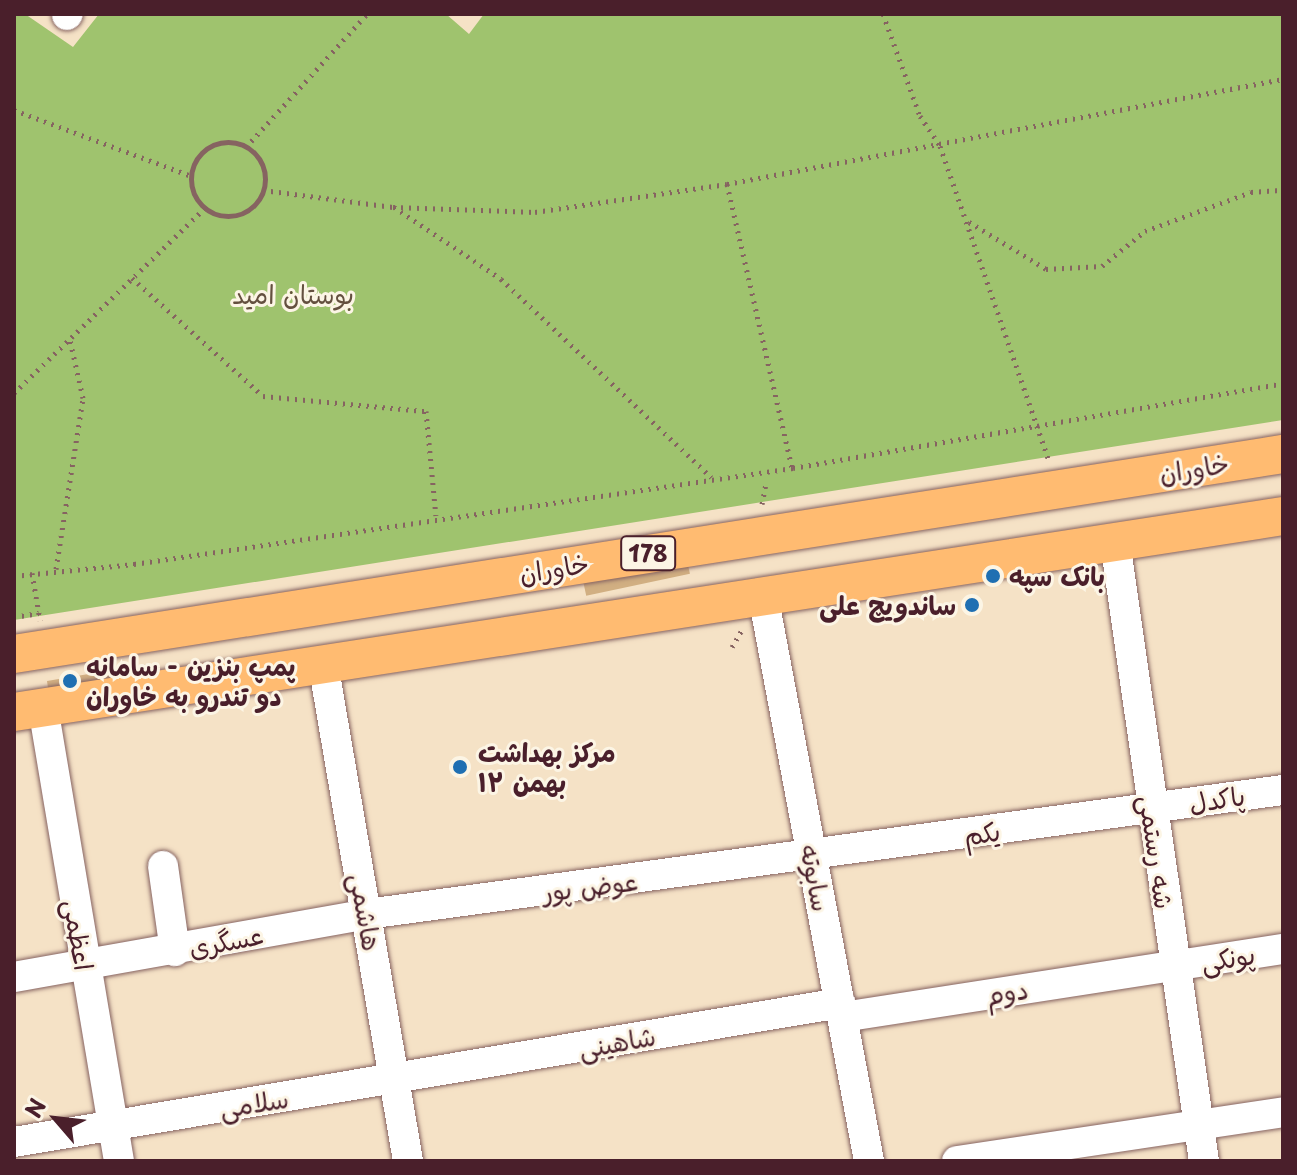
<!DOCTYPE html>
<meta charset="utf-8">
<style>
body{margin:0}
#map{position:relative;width:1297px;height:1175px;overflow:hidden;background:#f5e2c6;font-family:"Playpen Sans","Playpen Sans Arabic",sans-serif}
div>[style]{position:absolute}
.green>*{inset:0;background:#9fc36e}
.building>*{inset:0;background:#d1af82;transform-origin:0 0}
.path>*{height:5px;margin-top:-2.5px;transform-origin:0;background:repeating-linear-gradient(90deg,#866361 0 2px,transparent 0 8px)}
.path>.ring{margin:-2.5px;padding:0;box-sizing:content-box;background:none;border:5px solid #866361;border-radius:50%}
.roads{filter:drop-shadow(0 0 2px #866361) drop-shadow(0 0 2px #866361)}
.minor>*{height:30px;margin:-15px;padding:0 15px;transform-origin:15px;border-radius:15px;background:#fff}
.major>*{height:38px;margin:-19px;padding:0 19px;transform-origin:19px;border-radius:19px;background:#ffbb71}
.dots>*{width:22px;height:22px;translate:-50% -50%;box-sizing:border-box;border:4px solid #fcf5e5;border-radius:50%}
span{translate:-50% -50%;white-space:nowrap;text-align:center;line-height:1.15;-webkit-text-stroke:6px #fcf5e5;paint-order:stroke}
.shield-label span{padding:2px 6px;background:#fcf5e5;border:2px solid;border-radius:6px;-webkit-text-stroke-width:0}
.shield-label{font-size:24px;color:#4a1f2b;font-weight:700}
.park-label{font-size:26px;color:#64503f}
.street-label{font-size:26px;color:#4a1f2b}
.poi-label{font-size:26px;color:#4a1f2b;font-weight:700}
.left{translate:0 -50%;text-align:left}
.right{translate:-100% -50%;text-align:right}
.frame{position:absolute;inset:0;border:16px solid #4a1f2b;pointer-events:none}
.north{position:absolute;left:16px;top:1079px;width:80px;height:80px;-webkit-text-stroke:6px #fcf5e5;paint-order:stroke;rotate:298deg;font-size:22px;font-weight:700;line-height:32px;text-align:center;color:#4a1f2b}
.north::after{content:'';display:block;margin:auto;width:28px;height:36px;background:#4a1f2b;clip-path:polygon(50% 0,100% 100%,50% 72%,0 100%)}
</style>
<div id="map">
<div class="green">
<div style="clip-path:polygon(14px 14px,25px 14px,73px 47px,99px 14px,446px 14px,469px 34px,484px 14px,1283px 14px,1283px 420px,14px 620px)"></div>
</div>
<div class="building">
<div style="left:687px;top:560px;width:14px;height:106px;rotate:78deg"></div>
<div style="clip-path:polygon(148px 664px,152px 682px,49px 695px,47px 681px)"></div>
</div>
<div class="path">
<div style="left:883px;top:14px;width:109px;rotate:70.1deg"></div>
<div style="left:920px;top:116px;width:36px;rotate:56deg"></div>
<div style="left:940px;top:146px;width:330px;rotate:70.9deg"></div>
<div style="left:14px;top:110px;width:189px;rotate:20.4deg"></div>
<div class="ring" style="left:191px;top:142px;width:69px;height:69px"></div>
<div style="left:246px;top:147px;width:180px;rotate:-47.7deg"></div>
<div style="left:727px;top:184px;width:291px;rotate:77.1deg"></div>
<div style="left:263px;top:190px;width:131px;rotate:7.5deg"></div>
<div style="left:393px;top:207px;width:142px;rotate:2deg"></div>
<div style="left:535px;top:212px;width:194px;rotate:-8.3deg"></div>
<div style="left:727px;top:184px;width:566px;rotate:-10.69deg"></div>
<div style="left:394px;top:207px;width:129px;rotate:33.9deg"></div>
<div style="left:501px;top:279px;width:289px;rotate:43.3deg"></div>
<div style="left:969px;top:222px;width:90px;rotate:31.4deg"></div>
<div style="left:1046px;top:269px;width:56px;rotate:-3.1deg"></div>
<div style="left:1102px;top:266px;width:55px;rotate:-39.1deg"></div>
<div style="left:1145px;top:231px;width:113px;rotate:-20.2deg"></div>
<div style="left:1251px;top:192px;width:32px;rotate:-4deg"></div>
<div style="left:132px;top:278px;width:176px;rotate:42deg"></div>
<div style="left:263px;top:396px;width:164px;rotate:5.3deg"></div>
<div style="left:426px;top:411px;width:105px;rotate:84.6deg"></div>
<div style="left:14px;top:393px;width:266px;rotate:-44.1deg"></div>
<div style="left:762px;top:504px;width:20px;rotate:-79deg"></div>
<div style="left:56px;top:569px;width:173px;rotate:-81deg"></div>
<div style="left:83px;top:398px;width:59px;rotate:-102.6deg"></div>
<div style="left:32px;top:573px;width:48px;rotate:80.3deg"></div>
<div style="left:14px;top:576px;width:121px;rotate:-5.7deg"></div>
<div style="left:134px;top:564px;width:666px;rotate:-8.29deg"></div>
<div style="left:793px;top:468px;width:497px;rotate:-9.8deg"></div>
<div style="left:14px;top:617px;width:25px;rotate:-9deg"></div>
<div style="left:732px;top:647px;width:20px;rotate:-60deg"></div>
</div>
<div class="roads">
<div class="minor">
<div style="left:67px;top:15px;width:1px;rotate:-45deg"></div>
<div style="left:1115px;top:542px;width:625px;rotate:81.82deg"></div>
<div style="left:763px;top:595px;width:576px;rotate:79.39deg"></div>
<div style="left:323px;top:663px;width:505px;rotate:80.31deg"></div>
<div style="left:43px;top:707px;width:460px;rotate:80.5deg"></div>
<div style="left:163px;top:866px;width:86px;rotate:82deg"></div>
<div style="left:14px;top:977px;width:359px;rotate:-10.1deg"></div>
<div style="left:367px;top:914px;width:924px;rotate:-7.71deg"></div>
<div style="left:843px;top:1017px;width:445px;rotate:-8.8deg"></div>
<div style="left:14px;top:1142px;width:838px;rotate:-9.55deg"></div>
<div style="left:957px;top:1161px;width:330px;rotate:-8.5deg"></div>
</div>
<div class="major">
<div style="left:14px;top:654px;width:1285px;rotate:-8.96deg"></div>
<div style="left:14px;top:712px;width:1284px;rotate:-8.78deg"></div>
</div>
</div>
<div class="dots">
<div style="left:993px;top:576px;background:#1f6fb2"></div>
<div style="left:972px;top:605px;background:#1f6fb2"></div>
<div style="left:70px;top:681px;background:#1f6fb2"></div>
<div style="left:460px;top:767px;background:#1f6fb2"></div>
</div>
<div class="shield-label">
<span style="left:648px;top:553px">178</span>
</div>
<div class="park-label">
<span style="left:293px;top:294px">بوستان امید</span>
</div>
<div class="street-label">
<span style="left:1194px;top:468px;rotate:-9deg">خاوران</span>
<span style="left:554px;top:568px;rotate:-9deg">خاوران</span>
<span style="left:1217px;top:799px;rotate:-8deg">پاکدل</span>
<span style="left:982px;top:833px;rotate:-8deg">یکم</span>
<span style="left:1157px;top:852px;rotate:82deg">شه رستمی</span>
<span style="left:816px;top:878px;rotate:79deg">سابوته</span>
<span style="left:590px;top:886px;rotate:-7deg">عوض پور</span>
<span style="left:366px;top:912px;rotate:80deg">هاشمی</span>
<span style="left:79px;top:935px;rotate:81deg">اعظمی</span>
<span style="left:226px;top:941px;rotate:-11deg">عسگری</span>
<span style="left:1228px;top:958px;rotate:-9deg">پونکی</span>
<span style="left:1007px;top:992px;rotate:-9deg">دوم</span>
<span style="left:617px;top:1042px;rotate:-10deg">شاهینی</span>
<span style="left:254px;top:1103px;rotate:-9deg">سلامی</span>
</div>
<div class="poi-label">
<span class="left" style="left:1009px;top:576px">بانک سپه</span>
<span class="right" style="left:956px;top:605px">ساندویچ علی</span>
<span class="left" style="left:86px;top:681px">پمپ بنزین - سامانه<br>دو تندرو به خاوران</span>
<span class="left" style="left:478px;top:767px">مرکز بهداشت<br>۱۲ بهمن</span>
</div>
<div class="frame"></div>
<div class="north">N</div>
</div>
